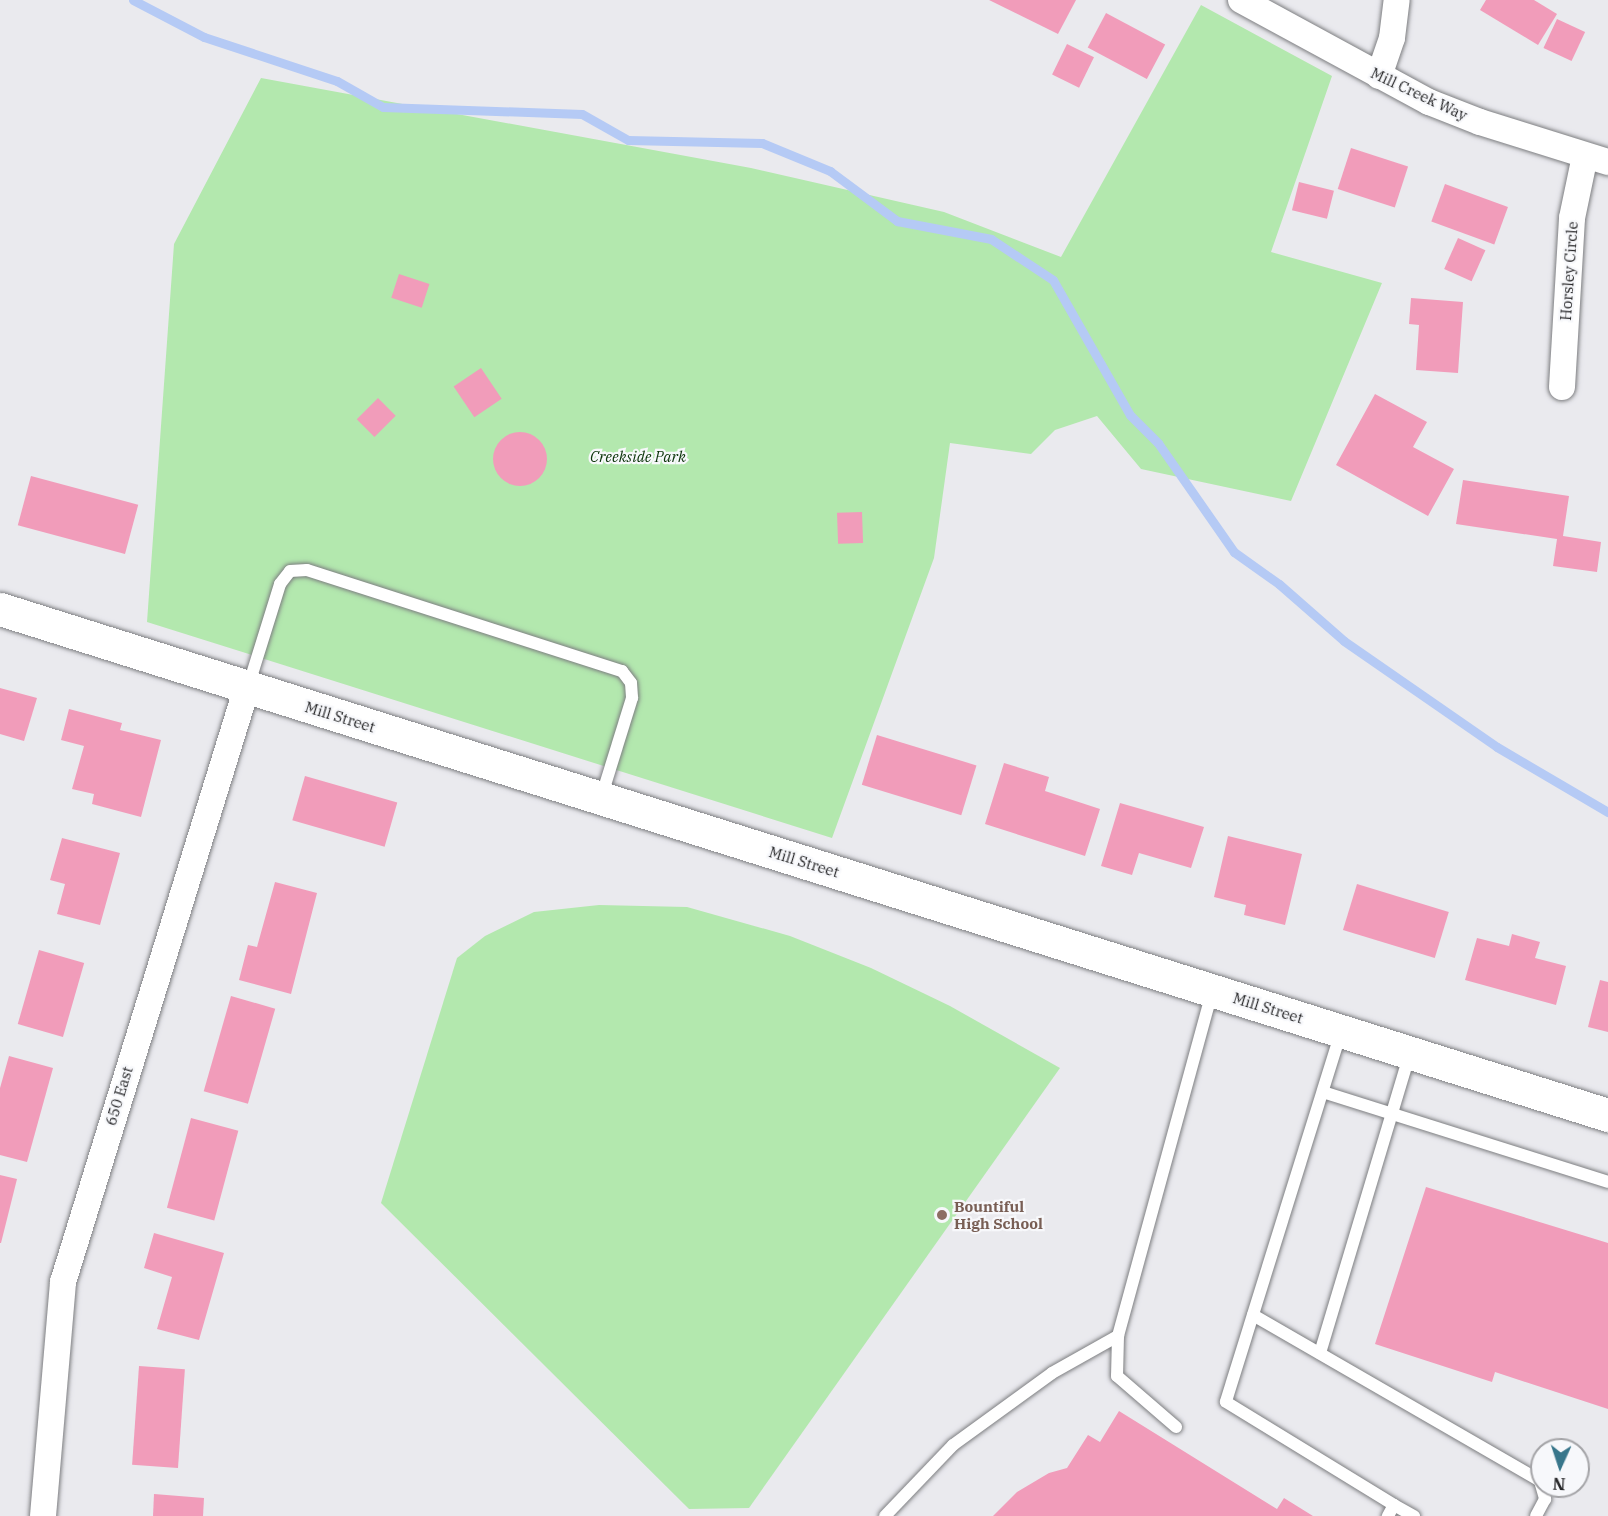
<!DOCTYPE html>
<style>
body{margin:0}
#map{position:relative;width:1608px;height:1516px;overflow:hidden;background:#eaeaee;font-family:"IBM Plex Serif",serif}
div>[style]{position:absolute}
.green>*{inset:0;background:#b3e8ae}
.stream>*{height:9px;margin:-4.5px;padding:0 4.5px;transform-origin:4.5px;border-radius:4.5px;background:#b5caf5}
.building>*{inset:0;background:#f19cba;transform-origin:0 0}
.round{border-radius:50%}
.roads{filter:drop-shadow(0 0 2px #7d7e81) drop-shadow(0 0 2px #7d7e81)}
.lane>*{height:12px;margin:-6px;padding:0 6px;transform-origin:6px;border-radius:6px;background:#fff}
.street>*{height:26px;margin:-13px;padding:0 13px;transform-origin:13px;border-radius:13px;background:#fff}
.secondary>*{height:33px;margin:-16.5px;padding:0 16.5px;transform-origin:16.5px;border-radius:16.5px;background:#fff}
.dots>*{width:16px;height:16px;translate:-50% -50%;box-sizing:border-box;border:3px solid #f7f8fb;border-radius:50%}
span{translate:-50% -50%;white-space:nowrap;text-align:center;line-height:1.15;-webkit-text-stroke:4.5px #f7f8fb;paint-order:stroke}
.street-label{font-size:15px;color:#272729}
.park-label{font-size:15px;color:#0a3308;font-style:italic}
.education-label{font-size:15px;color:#785e54;font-weight:700}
.left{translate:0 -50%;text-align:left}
.north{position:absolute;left:1530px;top:1438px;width:60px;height:60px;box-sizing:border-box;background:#f7f8fb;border:2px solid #a4a4a7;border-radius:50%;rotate:183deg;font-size:16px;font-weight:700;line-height:24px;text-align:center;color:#272729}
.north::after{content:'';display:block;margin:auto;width:21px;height:27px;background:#38768b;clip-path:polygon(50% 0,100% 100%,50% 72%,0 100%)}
</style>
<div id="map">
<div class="green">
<div style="clip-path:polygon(1201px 5px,1332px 76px,1271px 252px,1382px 283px,1291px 501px,1141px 469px,1097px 416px,1055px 430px,1031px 454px,950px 443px,934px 558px,832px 838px,147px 622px,174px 244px,261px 78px,751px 168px,944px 212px,1061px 257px)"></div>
<div style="clip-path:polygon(599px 905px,687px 907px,790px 936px,871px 968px,950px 1006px,1060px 1068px,749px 1508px,689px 1509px,381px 1203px,457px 958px,485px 936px,534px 912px)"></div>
</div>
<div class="stream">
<div style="left:133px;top:0;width:80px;rotate:27.5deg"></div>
<div style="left:204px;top:37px;width:140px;rotate:18.3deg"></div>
<div style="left:337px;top:81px;width:53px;rotate:29.5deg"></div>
<div style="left:383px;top:107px;width:199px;rotate:2deg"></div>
<div style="left:582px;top:114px;width:53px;rotate:29.5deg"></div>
<div style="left:628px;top:140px;width:134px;rotate:1.3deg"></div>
<div style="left:762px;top:143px;width:74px;rotate:22.4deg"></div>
<div style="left:830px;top:171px;width:84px;rotate:36.7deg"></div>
<div style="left:897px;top:221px;width:96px;rotate:10.8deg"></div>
<div style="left:991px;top:239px;width:74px;rotate:33.5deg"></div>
<div style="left:1053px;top:280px;width:155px;rotate:60.3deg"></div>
<div style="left:1130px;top:415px;width:40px;rotate:45deg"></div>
<div style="left:1158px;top:443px;width:133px;rotate:55.1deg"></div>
<div style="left:1234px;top:552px;width:55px;rotate:35.4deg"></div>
<div style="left:1279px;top:584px;width:86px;rotate:41.2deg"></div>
<div style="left:1344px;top:641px;width:186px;rotate:34.7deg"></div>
<div style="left:1497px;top:747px;width:129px;rotate:30.4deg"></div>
</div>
<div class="building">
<div style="clip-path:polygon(989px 0,1076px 0,1058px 34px)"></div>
<div style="clip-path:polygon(1486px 0,1534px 0,1557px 14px,1538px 45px,1480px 10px)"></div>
<div style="left:1106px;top:13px;width:67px;height:39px;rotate:28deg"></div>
<div style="left:1557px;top:19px;width:31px;height:32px;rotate:25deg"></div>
<div style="left:1067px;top:44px;width:30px;height:34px;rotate:26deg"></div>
<div style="left:1351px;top:148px;width:60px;height:43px;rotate:18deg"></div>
<div style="left:1299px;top:182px;width:36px;height:29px;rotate:14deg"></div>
<div style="left:1445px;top:184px;width:67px;height:40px;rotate:20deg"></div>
<div style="left:1458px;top:238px;width:30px;height:34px;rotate:24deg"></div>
<div style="left:399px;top:274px;width:32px;height:25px;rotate:18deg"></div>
<div style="clip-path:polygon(1411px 298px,1463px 302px,1458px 373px,1416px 370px,1419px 325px,1409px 324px)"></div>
<div style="left:481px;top:368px;width:37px;height:33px;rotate:56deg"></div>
<div style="clip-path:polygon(1375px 394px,1427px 422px,1413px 447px,1454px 469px,1428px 516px,1336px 465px)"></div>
<div style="left:378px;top:398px;width:25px;height:30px;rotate:45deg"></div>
<div class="round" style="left:493px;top:432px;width:54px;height:54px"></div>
<div style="left:31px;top:476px;width:111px;height:51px;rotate:15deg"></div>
<div style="clip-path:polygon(1463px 480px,1569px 496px,1563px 536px,1601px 542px,1597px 572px,1553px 566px,1557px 539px,1456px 524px)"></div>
<div style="left:862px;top:512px;width:31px;height:25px;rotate:88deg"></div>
<div style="clip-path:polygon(0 688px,37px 698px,24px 741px,0 734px)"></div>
<div style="clip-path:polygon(69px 709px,122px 723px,120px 730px,161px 740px,141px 817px,92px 804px,94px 794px,72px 789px,84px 746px,61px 740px)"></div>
<div style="left:877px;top:735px;width:104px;height:52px;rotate:17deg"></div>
<div style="clip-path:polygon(1004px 763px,1049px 777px,1045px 791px,1100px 809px,1085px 856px,985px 824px)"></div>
<div style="left:305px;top:776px;width:96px;height:46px;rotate:16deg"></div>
<div style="clip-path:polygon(1120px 803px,1204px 827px,1191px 868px,1139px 853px,1132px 875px,1101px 866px)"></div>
<div style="clip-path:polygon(1228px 836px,1302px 854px,1285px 925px,1244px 915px,1246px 905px,1214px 897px)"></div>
<div style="clip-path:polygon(62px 838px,120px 853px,100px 925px,57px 914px,65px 884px,50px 880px)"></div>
<div style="clip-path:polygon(275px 882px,317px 893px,291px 994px,239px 980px,248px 945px,257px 947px)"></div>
<div style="left:1357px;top:884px;width:96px;height:48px;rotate:17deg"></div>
<div style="clip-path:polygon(1512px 934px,1540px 942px,1535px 958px,1566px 966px,1556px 1005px,1465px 980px,1477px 938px,1509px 946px)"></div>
<div style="left:39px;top:950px;width:47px;height:77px;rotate:16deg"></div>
<div style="clip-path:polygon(1600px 980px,1608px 982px,1608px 1032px,1588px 1027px)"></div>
<div style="left:231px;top:996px;width:46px;height:99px;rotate:16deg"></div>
<div style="clip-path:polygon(9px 1056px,53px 1068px,27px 1162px,0 1155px,0 1088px)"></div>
<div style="left:191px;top:1118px;width:49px;height:93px;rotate:15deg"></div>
<div style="clip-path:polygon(0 1175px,17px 1179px,1px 1243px,0 1243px)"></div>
<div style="clip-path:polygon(1426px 1187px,1608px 1243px,1608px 1409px,1495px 1372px,1492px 1382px,1375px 1344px)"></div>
<div style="clip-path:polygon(154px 1233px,224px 1253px,199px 1340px,157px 1329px,172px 1277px,144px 1268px)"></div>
<div style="left:139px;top:1366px;width:46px;height:99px;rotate:4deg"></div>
<div style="clip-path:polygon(1119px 1411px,1277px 1509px,1284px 1498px,1313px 1516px,993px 1516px,1017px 1492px,1049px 1473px,1067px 1468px,1088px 1435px,1100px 1442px)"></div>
<div style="clip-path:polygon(154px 1494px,204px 1498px,203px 1516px,153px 1516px)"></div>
</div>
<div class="roads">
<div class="lane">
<div style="left:248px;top:687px;width:108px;rotate:-72.7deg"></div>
<div style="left:280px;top:584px;width:16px;rotate:-52deg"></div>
<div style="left:290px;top:571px;width:17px;rotate:-3deg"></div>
<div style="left:307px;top:570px;width:331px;rotate:17.8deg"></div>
<div style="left:622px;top:671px;width:15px;rotate:53deg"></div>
<div style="left:631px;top:683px;width:15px;rotate:86deg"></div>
<div style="left:632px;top:698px;width:105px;rotate:107.2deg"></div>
<div style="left:1341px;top:1032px;width:387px;rotate:107.3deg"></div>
<div style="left:1226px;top:1402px;width:197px;rotate:31.5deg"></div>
<div style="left:1394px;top:1505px;width:13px;rotate:119deg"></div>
<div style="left:1323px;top:1092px;width:299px;rotate:17.5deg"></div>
<div style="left:1253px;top:1315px;width:332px;rotate:30deg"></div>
<div style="left:1540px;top:1481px;width:19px;rotate:74deg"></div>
<div style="left:1545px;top:1499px;width:19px;rotate:118deg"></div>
<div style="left:1118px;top:1336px;width:40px;rotate:91.4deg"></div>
<div style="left:1117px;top:1376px;width:78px;rotate:40.8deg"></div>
<div style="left:1320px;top:1353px;width:313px;rotate:-73.3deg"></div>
<div style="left:1394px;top:1505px;width:23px;rotate:29deg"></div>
<div style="left:885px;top:1516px;width:98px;rotate:-46.2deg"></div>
<div style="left:953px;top:1445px;width:122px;rotate:-36deg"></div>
<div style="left:1052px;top:1373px;width:76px;rotate:-29.3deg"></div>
<div style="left:1118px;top:1336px;width:357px;rotate:-74.7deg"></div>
</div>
<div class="street">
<div style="left:1241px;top:0;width:214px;rotate:28.5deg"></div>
<div style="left:1429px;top:102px;width:55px;rotate:21.4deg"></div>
<div style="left:1480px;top:122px;width:134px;rotate:17.4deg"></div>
<div style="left:1379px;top:76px;width:40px;rotate:-71.1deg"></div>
<div style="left:1392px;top:38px;width:38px;rotate:-83deg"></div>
<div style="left:1562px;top:387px;width:169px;rotate:-86.6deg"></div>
<div style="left:1572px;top:218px;width:63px;rotate:-78.2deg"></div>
<div style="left:43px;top:1516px;width:235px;rotate:-85.1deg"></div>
<div style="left:63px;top:1282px;width:623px;rotate:-72.82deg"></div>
</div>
<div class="secondary">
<div style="left:0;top:609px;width:1686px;rotate:17.47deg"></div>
</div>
</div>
<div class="dots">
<div style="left:942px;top:1215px;background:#8d6e63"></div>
</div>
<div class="street-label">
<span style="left:1419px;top:94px;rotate:25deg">Mill Creek Way</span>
<span style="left:1569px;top:271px;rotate:-86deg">Horsley Circle</span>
<span style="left:340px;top:717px;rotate:17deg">Mill Street</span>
<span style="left:804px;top:862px;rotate:17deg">Mill Street</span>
<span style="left:1268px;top:1008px;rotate:17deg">Mill Street</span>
<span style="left:119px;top:1096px;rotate:-73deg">650 East</span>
</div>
<div class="park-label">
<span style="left:638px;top:457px">Creekside Park</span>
</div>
<div class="education-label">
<span class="left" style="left:954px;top:1215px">Bountiful<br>High School</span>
</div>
<div class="north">N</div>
</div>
